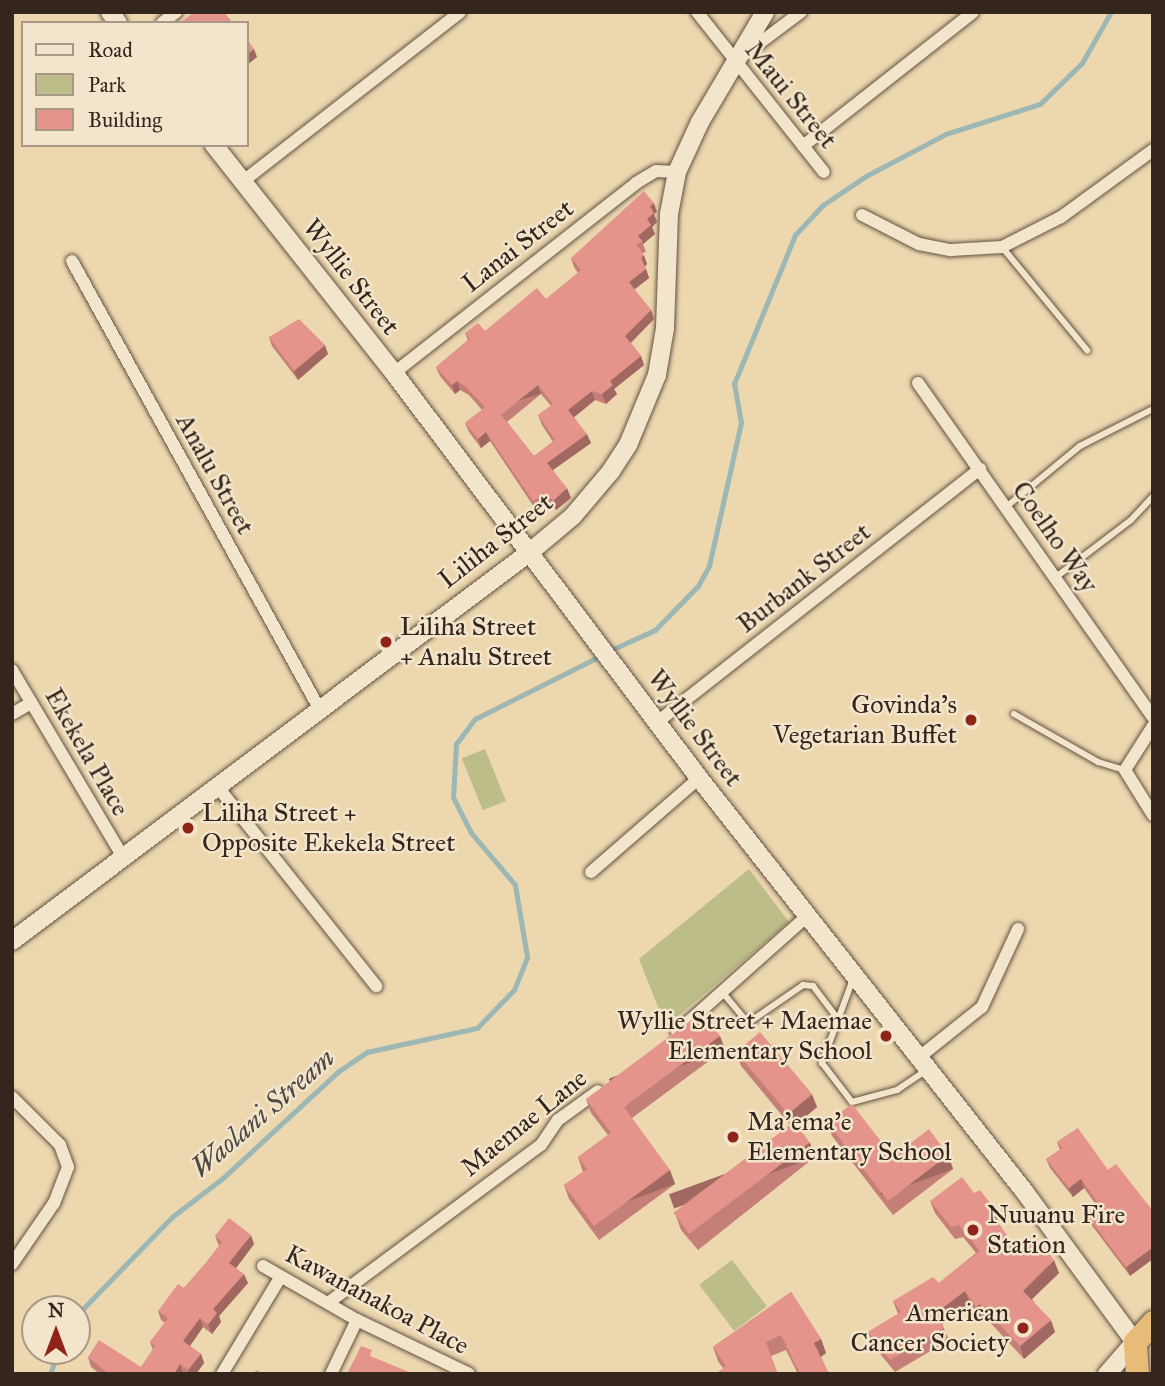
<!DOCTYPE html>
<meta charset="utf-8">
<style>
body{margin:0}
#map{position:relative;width:1165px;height:1386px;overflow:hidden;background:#ecd7af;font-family:"IM FELL Great Primer",serif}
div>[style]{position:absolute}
.green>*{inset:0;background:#bcbd88;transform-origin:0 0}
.stream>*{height:4.5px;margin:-2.25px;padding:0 2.25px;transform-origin:2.25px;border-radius:2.25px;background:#9cb7b4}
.roads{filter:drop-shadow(0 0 2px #635242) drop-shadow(0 0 2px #635242)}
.lane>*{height:6px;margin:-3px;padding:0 3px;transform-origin:3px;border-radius:3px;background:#f3e5cb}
.street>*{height:12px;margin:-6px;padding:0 6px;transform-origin:6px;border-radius:6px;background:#f3e5cb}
.secondary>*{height:18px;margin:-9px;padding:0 9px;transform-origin:9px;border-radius:9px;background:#f3e5cb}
.highway>*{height:23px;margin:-11.5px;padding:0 11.5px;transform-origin:11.5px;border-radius:11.5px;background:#e6bc78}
.wall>*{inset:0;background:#c47f78}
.shaded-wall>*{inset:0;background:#a06861;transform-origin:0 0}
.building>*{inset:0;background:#e4948b;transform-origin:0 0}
.dots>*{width:19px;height:19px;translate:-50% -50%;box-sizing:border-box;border:4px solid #f3e5cb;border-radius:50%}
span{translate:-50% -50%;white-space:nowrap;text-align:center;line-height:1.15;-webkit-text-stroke:5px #f3e5cb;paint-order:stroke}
.street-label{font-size:26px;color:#35261d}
.poi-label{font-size:26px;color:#35261d}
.left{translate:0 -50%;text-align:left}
.right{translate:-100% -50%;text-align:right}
.water-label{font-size:28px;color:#4f4a43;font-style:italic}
.frame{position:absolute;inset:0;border:14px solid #35261d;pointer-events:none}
.legend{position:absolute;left:21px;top:21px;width:228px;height:126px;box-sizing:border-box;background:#f3e5cb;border:2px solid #a79985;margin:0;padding:9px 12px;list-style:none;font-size:21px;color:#35261d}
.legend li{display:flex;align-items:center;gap:14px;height:35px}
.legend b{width:35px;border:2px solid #a79985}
.north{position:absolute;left:21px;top:1295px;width:70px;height:70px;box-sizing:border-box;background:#f3e5cb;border:2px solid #a79985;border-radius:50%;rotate:0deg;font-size:19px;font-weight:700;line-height:28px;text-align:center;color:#35261d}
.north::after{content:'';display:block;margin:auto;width:24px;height:32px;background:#8f2418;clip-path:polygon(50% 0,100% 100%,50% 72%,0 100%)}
</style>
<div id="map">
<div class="green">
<div style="left:485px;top:749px;width:56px;height:25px;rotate:68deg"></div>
<div style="clip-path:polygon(749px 869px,789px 922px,677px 1017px,658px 1007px,639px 959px)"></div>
<div style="left:732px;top:1260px;width:58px;height:41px;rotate:53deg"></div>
</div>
<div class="stream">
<div style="left:609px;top:651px;width:51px;rotate:-24.5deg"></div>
<div style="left:655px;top:630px;width:62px;rotate:-45.7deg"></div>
<div style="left:698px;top:586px;width:23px;rotate:-61deg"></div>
<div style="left:709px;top:566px;width:147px;rotate:-77.4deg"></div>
<div style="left:741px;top:423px;width:40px;rotate:-100deg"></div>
<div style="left:734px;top:384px;width:161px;rotate:-67.7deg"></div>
<div style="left:795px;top:235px;width:41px;rotate:-47deg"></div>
<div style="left:823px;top:205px;width:52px;rotate:-34deg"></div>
<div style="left:866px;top:176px;width:90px;rotate:-27.7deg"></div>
<div style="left:946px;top:134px;width:99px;rotate:-17.7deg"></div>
<div style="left:1040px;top:104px;width:59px;rotate:-44.3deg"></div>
<div style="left:1082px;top:63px;width:59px;rotate:-60.4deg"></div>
<div style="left:77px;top:1315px;width:136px;rotate:-45.9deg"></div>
<div style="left:172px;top:1217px;width:64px;rotate:-37.4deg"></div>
<div style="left:223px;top:1178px;width:158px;rotate:-42.7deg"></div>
<div style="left:339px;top:1071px;width:34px;rotate:-34deg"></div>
<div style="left:367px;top:1052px;width:113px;rotate:-12.3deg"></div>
<div style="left:477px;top:1028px;width:53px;rotate:-45.8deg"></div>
<div style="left:514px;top:990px;width:35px;rotate:-68deg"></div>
<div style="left:527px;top:957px;width:73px;rotate:-99.5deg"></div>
<div style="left:515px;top:885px;width:68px;rotate:-130.2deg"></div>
<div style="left:471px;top:833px;width:39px;rotate:-117deg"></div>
<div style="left:453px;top:798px;width:54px;rotate:-86.8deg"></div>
<div style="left:456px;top:744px;width:31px;rotate:-53deg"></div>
<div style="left:475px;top:719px;width:142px;rotate:-26.7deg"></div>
<div style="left:50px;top:1374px;width:25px;rotate:-69deg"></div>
</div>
<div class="roads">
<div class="lane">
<div style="left:1002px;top:247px;width:134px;rotate:50.5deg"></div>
<div style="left:1006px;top:507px;width:96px;rotate:-39.5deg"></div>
<div style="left:1080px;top:446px;width:82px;rotate:-26.9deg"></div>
<div style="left:1056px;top:577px;width:94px;rotate:-37.2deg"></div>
<div style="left:1131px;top:520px;width:33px;rotate:-47deg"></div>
<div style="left:1014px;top:714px;width:97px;rotate:29.7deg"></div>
<div style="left:1098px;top:762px;width:28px;rotate:17deg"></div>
<div style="left:853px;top:979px;width:90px;rotate:110.3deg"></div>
<div style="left:822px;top:1063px;width:49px;rotate:52.4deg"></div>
<div style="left:852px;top:1102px;width:47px;rotate:-14.9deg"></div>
<div style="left:897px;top:1090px;width:34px;rotate:-34deg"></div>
<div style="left:723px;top:993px;width:39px;rotate:50deg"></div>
<div style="left:748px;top:1023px;width:67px;rotate:-34.6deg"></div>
<div style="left:803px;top:985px;width:10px;rotate:6deg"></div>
<div style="left:813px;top:986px;width:41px;rotate:52.9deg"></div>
</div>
<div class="street">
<div style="left:697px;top:12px;width:204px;rotate:51.6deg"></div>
<div style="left:162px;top:23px;width:18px;rotate:-38deg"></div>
<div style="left:741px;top:57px;width:75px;rotate:-36.9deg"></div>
<div style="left:803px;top:146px;width:216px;rotate:-38.2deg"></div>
<div style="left:242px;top:182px;width:276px;rotate:-37.9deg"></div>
<div style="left:862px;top:215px;width:64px;rotate:27deg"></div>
<div style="left:919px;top:244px;width:33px;rotate:11deg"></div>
<div style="left:951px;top:250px;width:51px;rotate:-3.4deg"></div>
<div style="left:1002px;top:247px;width:66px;rotate:-27deg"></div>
<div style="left:1061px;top:217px;width:114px;rotate:-36.1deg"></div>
<div style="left:72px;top:261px;width:511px;rotate:61.08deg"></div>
<div style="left:394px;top:373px;width:308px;rotate:-38.1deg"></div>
<div style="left:636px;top:183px;width:23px;rotate:-31deg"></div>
<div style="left:656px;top:171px;width:21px;rotate:3deg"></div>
<div style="left:918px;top:383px;width:408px;rotate:54.9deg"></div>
<div style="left:12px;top:670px;width:217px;rotate:59.3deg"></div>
<div style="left:12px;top:714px;width:22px;rotate:-30deg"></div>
<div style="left:656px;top:723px;width:412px;rotate:-38.1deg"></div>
<div style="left:1153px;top:726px;width:52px;rotate:122.5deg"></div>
<div style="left:1125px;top:770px;width:53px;rotate:58.1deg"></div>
<div style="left:217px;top:786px;width:256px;rotate:51.5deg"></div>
<div style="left:591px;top:872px;width:143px;rotate:-41deg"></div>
<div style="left:677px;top:1032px;width:174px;rotate:-41.7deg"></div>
<div style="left:917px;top:1059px;width:83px;rotate:-38.7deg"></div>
<div style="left:982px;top:1007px;width:86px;rotate:-65.2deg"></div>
<div style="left:12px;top:1097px;width:68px;rotate:45deg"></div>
<div style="left:60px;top:1145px;width:23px;rotate:70deg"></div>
<div style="left:68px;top:1167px;width:39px;rotate:111deg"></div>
<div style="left:54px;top:1203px;width:74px;rotate:124.5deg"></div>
<div style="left:263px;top:1266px;width:108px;rotate:29.9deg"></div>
<div style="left:357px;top:1320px;width:124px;rotate:25.7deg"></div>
<div style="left:328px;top:1303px;width:265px;rotate:-36.6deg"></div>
<div style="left:541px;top:1145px;width:30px;rotate:-56deg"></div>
<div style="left:558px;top:1120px;width:49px;rotate:-35.9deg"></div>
<div style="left:222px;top:1374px;width:112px;rotate:-58.9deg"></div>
<div style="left:331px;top:1374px;width:60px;rotate:-64.3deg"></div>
</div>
<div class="secondary">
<div style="left:110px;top:12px;width:14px;rotate:54deg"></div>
<div style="left:214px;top:145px;width:290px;rotate:51.7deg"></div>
<div style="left:394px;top:373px;width:507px;rotate:53.02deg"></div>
<div style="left:699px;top:778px;width:526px;rotate:51.8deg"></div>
<div style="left:1024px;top:1191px;width:187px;rotate:53.7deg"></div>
<div style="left:1135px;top:1342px;width:43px;rotate:131.2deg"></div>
<div style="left:12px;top:941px;width:648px;rotate:-36.91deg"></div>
<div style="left:530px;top:552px;width:56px;rotate:-39.9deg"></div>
<div style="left:573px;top:516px;width:59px;rotate:-49.8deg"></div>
<div style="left:611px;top:471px;width:31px;rotate:-57deg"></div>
<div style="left:628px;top:445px;width:76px;rotate:-67.5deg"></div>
<div style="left:657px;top:375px;width:48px;rotate:-80.3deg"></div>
<div style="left:665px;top:328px;width:114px;rotate:-88deg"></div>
<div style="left:669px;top:214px;width:43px;rotate:-79.2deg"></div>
<div style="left:677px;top:172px;width:55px;rotate:-65.3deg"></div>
<div style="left:700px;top:122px;width:128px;rotate:-59.4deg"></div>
</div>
<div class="highway">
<div style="left:1137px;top:1374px;width:32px;rotate:-94deg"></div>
<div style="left:1135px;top:1342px;width:27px;rotate:-48deg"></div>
</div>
</div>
<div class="wall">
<div style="clip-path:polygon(evenodd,657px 212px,654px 214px,657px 222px,652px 227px,655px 234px,643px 244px,646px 252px,642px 253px,647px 264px,645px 266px,649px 278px,634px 290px,651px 310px,654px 319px,631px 343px,641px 356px,644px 365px,614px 389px,617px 394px,606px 404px,595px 400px,574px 417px,591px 443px,553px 470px,571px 498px,556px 510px,551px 503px,536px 510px,490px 441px,481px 448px,469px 432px,465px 423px,482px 410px,469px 395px,460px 390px,455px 394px,440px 376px,436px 367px,468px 340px,465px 333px,485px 331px,546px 299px,578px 273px,574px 267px,571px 258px,657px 212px,541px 394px,551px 406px,538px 415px,542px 425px,553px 442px,534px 456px,507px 422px,541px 394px)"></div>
<div style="clip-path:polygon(269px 337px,328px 354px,298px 380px,272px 346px)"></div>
<div style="clip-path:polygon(725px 1049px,632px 1118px,675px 1184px,599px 1240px,569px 1199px,564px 1185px,583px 1172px,578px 1157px,608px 1135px,591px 1113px,586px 1099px)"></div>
<div style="clip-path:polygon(736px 1052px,817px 1107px,796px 1125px,810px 1143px,815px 1157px,698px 1250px,681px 1230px,676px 1216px,790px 1125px,741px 1066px)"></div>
<div style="clip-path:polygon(827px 1122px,893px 1157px,948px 1155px,953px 1169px,893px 1215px,832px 1136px)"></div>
<div style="clip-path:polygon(1078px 1128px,1130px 1276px,1090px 1223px,1086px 1214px,1097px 1206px,1084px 1188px,1073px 1197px,1050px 1168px,1046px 1159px,1060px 1150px,1057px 1142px)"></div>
<div style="clip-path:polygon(930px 1201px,998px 1220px,997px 1221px,1011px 1242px,1059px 1273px,1032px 1299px,1055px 1332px,1024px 1359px,984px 1316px,981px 1320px,970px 1303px,942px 1324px,949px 1340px,895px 1372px,873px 1345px,868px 1332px,898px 1314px,893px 1301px,939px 1283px,976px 1253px,963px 1237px,955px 1239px,935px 1213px)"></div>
<div style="clip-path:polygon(215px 1236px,254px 1244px,236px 1268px,248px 1283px,219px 1316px,221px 1322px,212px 1334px,203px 1327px,190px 1346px,201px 1354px,204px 1363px,196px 1374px,100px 1374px,91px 1367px,88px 1357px,141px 1367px,153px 1350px,150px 1342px,165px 1323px,161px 1320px,158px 1311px,184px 1288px,205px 1264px,219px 1246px)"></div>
<div style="clip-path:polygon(791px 1292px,821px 1339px,826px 1353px,821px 1357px,829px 1374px,798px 1374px,786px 1350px,771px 1356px,723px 1368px,718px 1361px,713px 1347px)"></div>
</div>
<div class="shaded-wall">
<div style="clip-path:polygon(254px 49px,257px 57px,247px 65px,247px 54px)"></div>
<div style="clip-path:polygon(654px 203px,657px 212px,654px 214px,657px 222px,652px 227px,655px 234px,643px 244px,638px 236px,647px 219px,650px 206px)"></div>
<div style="clip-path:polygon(644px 255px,647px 264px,644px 267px,641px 258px)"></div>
<div style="clip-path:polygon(646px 269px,649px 278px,632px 291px,629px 282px)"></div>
<div style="clip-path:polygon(651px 310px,654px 319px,628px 345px,625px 336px)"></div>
<div style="clip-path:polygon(325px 345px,328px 354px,298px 380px,294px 371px)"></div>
<div style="clip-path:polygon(641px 356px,644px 365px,614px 389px,617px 394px,606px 404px,602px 394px,610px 381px)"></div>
<div style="clip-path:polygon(457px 381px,460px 390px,455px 394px,452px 385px)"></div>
<div style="left:538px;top:385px;width:9px;height:48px;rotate:72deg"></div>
<div style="clip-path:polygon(592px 391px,595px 400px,572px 419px,568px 410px)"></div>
<div style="clip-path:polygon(486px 432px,490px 441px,481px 448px,478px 439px)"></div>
<div style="clip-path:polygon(587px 434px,591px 443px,550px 472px,547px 463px)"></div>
<div style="clip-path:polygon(567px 488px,571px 498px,556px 510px,553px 501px)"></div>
<div style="left:720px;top:1036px;width:14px;height:119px;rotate:69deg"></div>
<div style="clip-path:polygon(812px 1094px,817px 1107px,793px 1127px,788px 1114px)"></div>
<div style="left:810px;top:1143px;width:15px;height:150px;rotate:70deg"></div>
<div style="left:948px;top:1155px;width:15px;height:76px;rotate:70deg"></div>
<div style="left:670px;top:1170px;width:15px;height:94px;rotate:70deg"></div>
<div style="clip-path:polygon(1081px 1179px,1084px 1188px,1073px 1197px,1069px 1188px)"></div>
<div style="clip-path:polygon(994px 1208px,998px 1220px,995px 1223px,990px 1211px)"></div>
<div style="clip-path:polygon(251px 1235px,254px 1244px,233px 1272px,229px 1263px)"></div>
<div style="clip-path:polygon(1153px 1247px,1153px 1259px,1130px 1276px,1126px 1267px)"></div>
<div style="clip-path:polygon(1054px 1260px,1059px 1273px,1028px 1303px,1023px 1291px)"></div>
<div style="clip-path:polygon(244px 1274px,248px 1283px,219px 1316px,221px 1322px,212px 1334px,208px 1325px,213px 1309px)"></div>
<div style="clip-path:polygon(965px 1291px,970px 1303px,940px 1326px,936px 1313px)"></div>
<div style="clip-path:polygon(980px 1304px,984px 1316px,981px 1320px,976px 1307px)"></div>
<div style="clip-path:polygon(200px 1318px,203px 1327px,187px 1350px,183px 1341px)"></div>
<div style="clip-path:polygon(1051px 1320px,1055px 1332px,1024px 1359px,1020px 1346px)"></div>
<div style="clip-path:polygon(821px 1339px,826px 1353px,819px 1358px,814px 1343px)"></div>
<div style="clip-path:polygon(201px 1354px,204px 1363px,196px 1374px,190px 1374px,188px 1370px)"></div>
<div style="clip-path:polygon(180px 1364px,183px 1374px,174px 1374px)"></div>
</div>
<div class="building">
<div style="clip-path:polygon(194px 12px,224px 12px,233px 23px,180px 23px)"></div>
<div style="clip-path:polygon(247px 39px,254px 49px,247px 54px)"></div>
<div style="clip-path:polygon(evenodd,644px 191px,654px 203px,650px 206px,654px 213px,647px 219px,651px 225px,638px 236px,643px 242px,636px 244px,644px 255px,641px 258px,646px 269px,629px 282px,651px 310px,625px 336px,641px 356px,610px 381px,613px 385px,602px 394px,592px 391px,568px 410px,587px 434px,547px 463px,567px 488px,553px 501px,547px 494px,533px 501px,486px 432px,478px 439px,465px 423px,485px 407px,465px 386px,457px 381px,452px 385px,436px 367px,470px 339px,465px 333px,478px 323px,485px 331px,537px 288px,546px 299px,581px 270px,571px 258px,644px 191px,538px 385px,553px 404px,538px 415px,555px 440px,534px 456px,501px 415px,538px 385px)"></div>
<div style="clip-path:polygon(299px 319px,325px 345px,294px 371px,269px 337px)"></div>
<div style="clip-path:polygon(702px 1012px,720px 1036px,624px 1107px,670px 1170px,594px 1226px,564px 1185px,587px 1169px,578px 1157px,611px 1133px,586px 1099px)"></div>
<div style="left:760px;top:1032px;width:81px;height:31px;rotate:50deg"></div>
<div style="clip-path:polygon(852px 1104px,893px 1157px,929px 1129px,948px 1155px,888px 1201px,827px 1122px)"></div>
<div style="left:794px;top:1122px;width:26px;height:151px;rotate:53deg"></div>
<div style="clip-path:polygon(1078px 1128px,1108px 1170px,1116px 1164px,1153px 1211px,1153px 1247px,1126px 1267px,1086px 1214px,1099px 1204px,1081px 1179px,1069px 1188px,1046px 1159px,1062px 1148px,1057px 1142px)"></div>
<div style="clip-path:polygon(962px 1177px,974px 1193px,980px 1190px,994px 1208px,990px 1211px,1011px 1242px,1036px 1237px,1054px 1260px,1023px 1291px,1051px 1320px,1020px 1346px,980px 1304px,976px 1307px,965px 1291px,936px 1313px,944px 1328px,890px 1360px,868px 1332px,901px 1312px,893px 1301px,933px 1277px,939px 1283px,980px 1251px,959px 1225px,951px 1227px,930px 1201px)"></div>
<div style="clip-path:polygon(229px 1218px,251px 1235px,229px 1263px,244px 1274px,213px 1309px,217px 1313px,208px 1325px,200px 1318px,183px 1341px,201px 1354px,188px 1370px,180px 1364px,174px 1374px,109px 1374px,88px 1357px,99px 1340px,141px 1367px,155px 1346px,150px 1342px,168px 1318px,158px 1311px,178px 1284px,184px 1288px,205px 1264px,222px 1242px,215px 1236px)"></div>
<div style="clip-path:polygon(791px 1292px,821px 1339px,814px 1343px,829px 1374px,800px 1374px,781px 1335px,766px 1342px,778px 1374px,715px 1374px,726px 1366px,713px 1347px)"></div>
<div style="clip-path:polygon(361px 1346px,372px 1350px,370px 1356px,414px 1374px,347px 1374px)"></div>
<div style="clip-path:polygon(256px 1370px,264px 1374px,254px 1374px)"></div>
</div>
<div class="dots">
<div style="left:386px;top:642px;background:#8f2418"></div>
<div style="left:971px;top:720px;background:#8f2418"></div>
<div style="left:188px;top:828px;background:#8f2418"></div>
<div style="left:886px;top:1036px;background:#8f2418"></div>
<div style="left:733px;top:1137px;background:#8f2418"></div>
<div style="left:973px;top:1230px;background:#8f2418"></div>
<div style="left:1023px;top:1328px;background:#8f2418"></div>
</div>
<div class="street-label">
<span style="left:791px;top:95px;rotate:51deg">Maui Street</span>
<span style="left:518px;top:246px;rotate:-38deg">Lanai Street</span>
<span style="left:351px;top:277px;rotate:52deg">Wyllie Street</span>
<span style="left:215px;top:474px;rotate:61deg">Analu Street</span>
<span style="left:1055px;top:537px;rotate:55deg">Coelho Way</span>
<span style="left:496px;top:541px;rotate:-38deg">Liliha Street</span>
<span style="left:804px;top:578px;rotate:-38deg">Burbank Street</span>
<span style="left:695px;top:728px;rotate:53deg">Wyllie Street</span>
<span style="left:87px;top:752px;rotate:60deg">Ekekela Place</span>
<span style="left:524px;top:1123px;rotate:-39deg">Maemae Lane</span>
<span style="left:377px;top:1300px;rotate:28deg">Kawananakoa Place</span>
</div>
<div class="poi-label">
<span class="left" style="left:400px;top:642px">Liliha Street<br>+ Analu Street</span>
<span class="right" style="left:957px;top:720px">Govinda’s<br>Vegetarian Buffet</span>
<span class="left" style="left:202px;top:828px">Liliha Street +<br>Opposite Ekekela Street</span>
<span class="right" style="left:872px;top:1036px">Wyllie Street + Maemae<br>Elementary School</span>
<span class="left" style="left:747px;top:1137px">Ma'ema'e<br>Elementary School</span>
<span class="left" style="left:987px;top:1230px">Nuuanu Fire<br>Station</span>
<span class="right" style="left:1009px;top:1328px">American<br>Cancer Society</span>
</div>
<div class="water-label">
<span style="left:263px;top:1113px;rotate:-41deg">Waolani Stream</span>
</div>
<div class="frame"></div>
<ul class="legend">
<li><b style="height:9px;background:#f3e5cb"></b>Road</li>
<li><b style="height:19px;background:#bcbd88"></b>Park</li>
<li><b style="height:19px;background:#e4948b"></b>Building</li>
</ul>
<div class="north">N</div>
</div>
